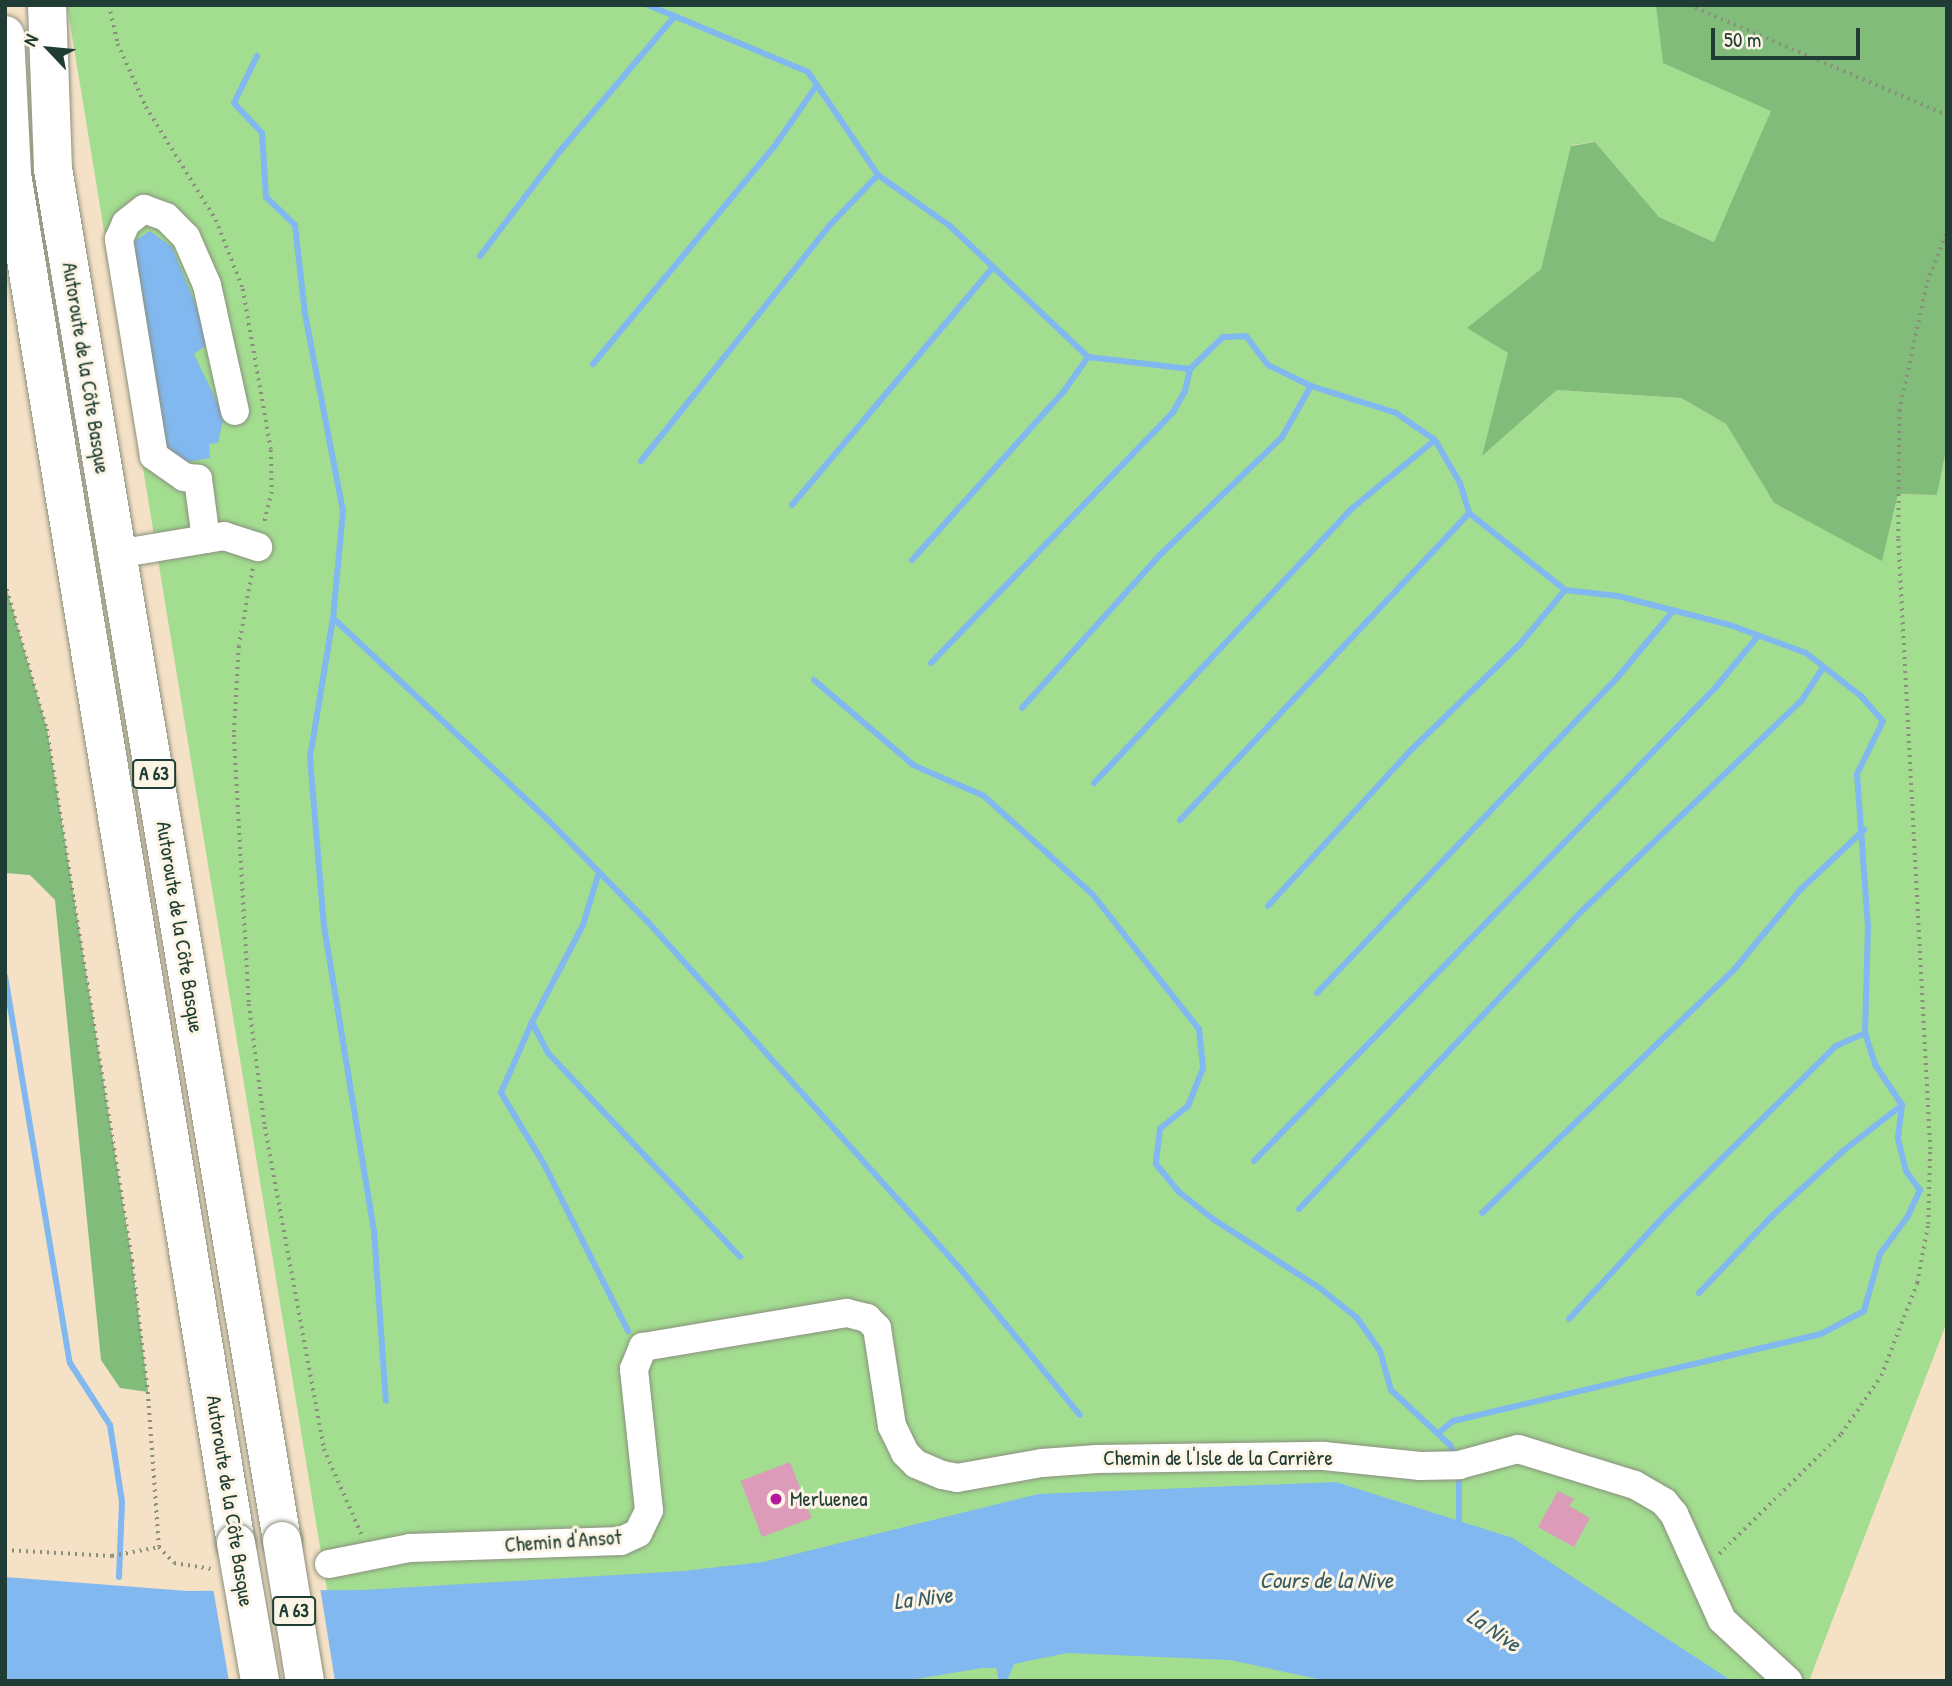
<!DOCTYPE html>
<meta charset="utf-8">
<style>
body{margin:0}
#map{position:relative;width:1952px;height:1686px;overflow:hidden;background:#f5e1c6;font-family:"Patrick Hand",sans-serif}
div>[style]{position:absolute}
.green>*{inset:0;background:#a2dd90}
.forest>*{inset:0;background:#81bc7a}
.water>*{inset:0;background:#82b8f0}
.pier>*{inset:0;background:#f5e1c6}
.stream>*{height:6px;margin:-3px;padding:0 3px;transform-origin:3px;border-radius:3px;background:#82b8f0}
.building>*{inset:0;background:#dc9bb9;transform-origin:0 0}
.path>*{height:3.5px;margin-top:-1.75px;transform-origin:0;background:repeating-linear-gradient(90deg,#8a8f7d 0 2px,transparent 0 7px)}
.roads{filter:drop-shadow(0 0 2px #8a8f7d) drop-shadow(0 0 2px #8a8f7d)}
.minor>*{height:28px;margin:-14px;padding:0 14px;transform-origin:14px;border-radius:14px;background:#fff}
.highway>*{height:38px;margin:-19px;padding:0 19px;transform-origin:19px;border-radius:19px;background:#fff}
.bridges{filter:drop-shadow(0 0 2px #8a8f7d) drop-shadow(0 0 2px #8a8f7d)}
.highway-bridge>*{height:38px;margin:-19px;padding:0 19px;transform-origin:19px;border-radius:19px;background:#fff}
.dots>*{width:19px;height:19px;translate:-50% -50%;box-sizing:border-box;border:4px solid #fcf5e5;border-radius:50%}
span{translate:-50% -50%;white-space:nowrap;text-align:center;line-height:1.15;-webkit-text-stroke:6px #fcf5e5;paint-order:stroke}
.shield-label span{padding:2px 5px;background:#fcf5e5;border:2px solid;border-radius:5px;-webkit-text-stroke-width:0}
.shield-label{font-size:19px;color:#1f3d34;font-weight:700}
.street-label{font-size:21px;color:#1f3d34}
.poi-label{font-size:21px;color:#1f3d34}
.left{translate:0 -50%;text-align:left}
.water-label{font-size:23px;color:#385c63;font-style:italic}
.frame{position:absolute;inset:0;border:7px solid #1f3d34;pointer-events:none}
.north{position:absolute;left:14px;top:14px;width:70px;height:70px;-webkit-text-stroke:5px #fcf5e5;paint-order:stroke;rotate:296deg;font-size:19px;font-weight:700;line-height:28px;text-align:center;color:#1f3d34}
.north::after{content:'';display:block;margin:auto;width:24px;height:32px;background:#1f3d34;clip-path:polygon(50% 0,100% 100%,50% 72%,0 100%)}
.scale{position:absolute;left:1711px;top:28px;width:149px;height:32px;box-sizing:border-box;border:4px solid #1f3d34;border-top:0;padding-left:9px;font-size:21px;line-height:24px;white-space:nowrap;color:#1f3d34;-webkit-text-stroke:5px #fcf5e5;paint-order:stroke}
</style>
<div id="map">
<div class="green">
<div style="clip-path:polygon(67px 5px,1702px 5px,1802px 48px,1714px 242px,1659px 217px,1595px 142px,1572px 145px,1541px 269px,1468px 328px,1509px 353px,1483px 455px,1557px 390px,1681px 398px,1726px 424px,1774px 503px,1882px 560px,1898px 494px,1937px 495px,1947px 446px,1947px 1322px,1809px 1681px,342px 1681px)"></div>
</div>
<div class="forest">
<div style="clip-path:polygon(1656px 5px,1947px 5px,1947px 446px,1937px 495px,1898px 494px,1882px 561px,1774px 503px,1726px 424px,1681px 398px,1557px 390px,1482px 456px,1508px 353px,1467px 328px,1541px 269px,1571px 146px,1595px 142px,1659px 217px,1714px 242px,1771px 111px,1663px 63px)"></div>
<div style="clip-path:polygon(5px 583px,47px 729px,132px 1260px,148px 1392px,120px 1388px,101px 1360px,55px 900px,30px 875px,5px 873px)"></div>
</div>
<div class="water">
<div style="clip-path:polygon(150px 231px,172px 247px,204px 325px,205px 346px,194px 354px,224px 416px,218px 443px,209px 444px,210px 458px,175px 464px,163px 457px,130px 250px,136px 240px)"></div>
<div style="clip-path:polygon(1336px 1482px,1513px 1538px,1732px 1681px,1327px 1681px,1230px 1660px,1067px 1653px,1014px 1664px,1007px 1681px,999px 1681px,996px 1668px,982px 1668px,904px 1681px,5px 1681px,5px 1577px,188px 1591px,363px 1590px,683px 1571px,763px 1562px,1038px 1494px)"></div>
</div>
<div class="pier">
<div style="clip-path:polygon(320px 1587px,335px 1681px,229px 1681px,213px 1588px)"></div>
</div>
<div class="stream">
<div style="left:648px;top:5px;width:173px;rotate:22.7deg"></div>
<div style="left:808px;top:72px;width:125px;rotate:55.8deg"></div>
<div style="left:878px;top:175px;width:88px;rotate:35.3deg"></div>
<div style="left:950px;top:226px;width:190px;rotate:43.5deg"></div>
<div style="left:1088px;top:357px;width:103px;rotate:6.7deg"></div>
<div style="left:1190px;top:369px;width:46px;rotate:-44.1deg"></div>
<div style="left:1223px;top:337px;width:23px;rotate:-2deg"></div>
<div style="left:1246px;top:336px;width:36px;rotate:53deg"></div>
<div style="left:1268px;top:365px;width:48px;rotate:26deg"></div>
<div style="left:1311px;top:386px;width:89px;rotate:17.6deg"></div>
<div style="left:1396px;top:413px;width:47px;rotate:34.7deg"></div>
<div style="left:1435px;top:440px;width:50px;rotate:59.8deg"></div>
<div style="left:1460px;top:483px;width:31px;rotate:73deg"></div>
<div style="left:1469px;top:513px;width:123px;rotate:38.7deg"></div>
<div style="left:1565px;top:590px;width:53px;rotate:6.5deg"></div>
<div style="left:1618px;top:596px;width:116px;rotate:14.5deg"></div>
<div style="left:1730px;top:625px;width:81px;rotate:20.2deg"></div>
<div style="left:1806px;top:653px;width:70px;rotate:38deg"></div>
<div style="left:1861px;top:696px;width:33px;rotate:49deg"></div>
<div style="left:1883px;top:721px;width:59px;rotate:116.1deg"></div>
<div style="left:1857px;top:774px;width:152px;rotate:85.9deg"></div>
<div style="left:1868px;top:926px;width:107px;rotate:91.6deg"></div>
<div style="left:1865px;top:1033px;width:35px;rotate:72deg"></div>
<div style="left:1876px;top:1066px;width:47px;rotate:56.3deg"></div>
<div style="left:1902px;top:1105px;width:34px;rotate:97deg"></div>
<div style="left:1898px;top:1139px;width:33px;rotate:76deg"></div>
<div style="left:1906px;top:1171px;width:24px;rotate:54deg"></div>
<div style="left:1920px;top:1190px;width:29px;rotate:115deg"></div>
<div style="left:1908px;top:1216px;width:47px;rotate:126.4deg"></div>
<div style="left:1880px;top:1254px;width:59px;rotate:105.7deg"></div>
<div style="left:1864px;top:1311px;width:49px;rotate:151.9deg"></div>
<div style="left:1821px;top:1334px;width:378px;rotate:166.7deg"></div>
<div style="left:1453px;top:1421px;width:19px;rotate:141deg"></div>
<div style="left:257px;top:56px;width:52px;rotate:116.1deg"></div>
<div style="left:234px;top:103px;width:41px;rotate:47deg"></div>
<div style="left:262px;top:133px;width:64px;rotate:86.4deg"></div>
<div style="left:266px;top:197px;width:40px;rotate:44deg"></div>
<div style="left:295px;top:225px;width:90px;rotate:83.6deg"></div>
<div style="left:305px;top:314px;width:201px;rotate:79.1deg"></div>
<div style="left:343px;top:511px;width:107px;rotate:95.3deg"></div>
<div style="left:333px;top:618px;width:141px;rotate:99.4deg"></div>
<div style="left:310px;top:757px;width:170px;rotate:85.3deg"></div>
<div style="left:324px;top:926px;width:309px;rotate:80.7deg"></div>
<div style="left:374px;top:1231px;width:170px;rotate:86deg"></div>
<div style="left:480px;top:256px;width:132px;rotate:-52.7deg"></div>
<div style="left:560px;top:151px;width:176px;rotate:-49.6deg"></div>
<div style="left:593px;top:364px;width:286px;rotate:-50.2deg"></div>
<div style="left:776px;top:144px;width:72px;rotate:-55.2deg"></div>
<div style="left:641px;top:461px;width:304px;rotate:-51.3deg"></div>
<div style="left:831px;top:224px;width:68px;rotate:-46.2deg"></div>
<div style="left:792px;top:505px;width:312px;rotate:-49.8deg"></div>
<div style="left:912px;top:560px;width:227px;rotate:-48deg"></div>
<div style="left:1064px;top:391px;width:42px;rotate:-54.8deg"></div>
<div style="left:333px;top:618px;width:298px;rotate:43.2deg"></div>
<div style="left:550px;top:822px;width:140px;rotate:45.6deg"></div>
<div style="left:648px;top:922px;width:469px;rotate:48deg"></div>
<div style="left:962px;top:1271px;width:186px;rotate:50.7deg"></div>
<div style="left:931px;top:663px;width:349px;rotate:-46deg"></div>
<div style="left:1173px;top:412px;width:24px;rotate:-60deg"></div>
<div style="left:1185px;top:391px;width:23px;rotate:-77deg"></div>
<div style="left:814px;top:680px;width:130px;rotate:40.6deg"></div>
<div style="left:913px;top:765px;width:77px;rotate:23.6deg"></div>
<div style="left:984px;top:796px;width:147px;rotate:42.2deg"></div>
<div style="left:1093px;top:895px;width:171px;rotate:51.7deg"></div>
<div style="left:1199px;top:1029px;width:39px;rotate:84deg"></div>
<div style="left:1203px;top:1068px;width:41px;rotate:111.5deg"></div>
<div style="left:1188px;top:1106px;width:36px;rotate:141deg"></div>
<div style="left:1160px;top:1129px;width:35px;rotate:97deg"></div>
<div style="left:1156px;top:1164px;width:36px;rotate:51deg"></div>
<div style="left:1179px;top:1192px;width:43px;rotate:38.5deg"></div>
<div style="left:1213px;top:1219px;width:129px;rotate:32.9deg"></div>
<div style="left:1321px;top:1289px;width:46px;rotate:38.9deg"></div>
<div style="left:1357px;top:1318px;width:40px;rotate:55.1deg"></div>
<div style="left:1380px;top:1351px;width:41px;rotate:74.2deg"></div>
<div style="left:1391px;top:1390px;width:81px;rotate:43deg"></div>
<div style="left:1450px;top:1445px;width:14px;rotate:65deg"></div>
<div style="left:1022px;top:708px;width:206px;rotate:-48deg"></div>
<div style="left:1160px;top:555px;width:170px;rotate:-44deg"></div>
<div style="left:1282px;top:437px;width:59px;rotate:-60.4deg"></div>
<div style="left:1094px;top:783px;width:374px;rotate:-46.8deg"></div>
<div style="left:1350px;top:510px;width:110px;rotate:-39.5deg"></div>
<div style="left:1180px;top:820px;width:422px;rotate:-46.7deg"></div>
<div style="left:599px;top:872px;width:55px;rotate:106.8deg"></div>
<div style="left:583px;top:925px;width:110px;rotate:117.7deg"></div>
<div style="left:532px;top:1022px;width:35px;rotate:63deg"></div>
<div style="left:548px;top:1053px;width:280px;rotate:46.7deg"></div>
<div style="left:1268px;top:906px;width:209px;rotate:-47.5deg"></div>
<div style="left:1409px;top:752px;width:156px;rotate:-44.2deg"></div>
<div style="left:1521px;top:643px;width:69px;rotate:-50.3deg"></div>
<div style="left:5px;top:976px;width:392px;rotate:80.5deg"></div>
<div style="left:70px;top:1363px;width:74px;rotate:57.2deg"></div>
<div style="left:110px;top:1425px;width:78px;rotate:81.1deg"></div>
<div style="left:122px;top:1502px;width:75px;rotate:92.3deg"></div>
<div style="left:1317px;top:993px;width:435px;rotate:-46.4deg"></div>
<div style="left:1617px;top:678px;width:87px;rotate:-50.1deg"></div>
<div style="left:532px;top:1022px;width:77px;rotate:113.6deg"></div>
<div style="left:501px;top:1093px;width:85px;rotate:58.9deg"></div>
<div style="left:545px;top:1166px;width:185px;rotate:63.3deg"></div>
<div style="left:1254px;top:1161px;width:662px;rotate:-45.73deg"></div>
<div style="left:1716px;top:687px;width:66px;rotate:-50.5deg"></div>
<div style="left:1299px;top:1209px;width:414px;rotate:-46.5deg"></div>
<div style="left:1584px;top:909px;width:302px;rotate:-43.8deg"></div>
<div style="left:1802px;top:700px;width:37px;rotate:-57deg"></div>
<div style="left:1482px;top:1213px;width:349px;rotate:-44deg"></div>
<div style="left:1733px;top:971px;width:105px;rotate:-50.4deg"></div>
<div style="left:1800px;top:890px;width:88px;rotate:-43.2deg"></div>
<div style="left:1699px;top:1293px;width:108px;rotate:-46.5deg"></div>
<div style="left:1773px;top:1215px;width:95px;rotate:-42.4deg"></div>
<div style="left:1843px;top:1151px;width:75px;rotate:-37.9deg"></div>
<div style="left:1569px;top:1319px;width:143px;rotate:-47.3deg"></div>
<div style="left:1666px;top:1214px;width:239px;rotate:-44.7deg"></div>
<div style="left:1836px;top:1046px;width:32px;rotate:-24deg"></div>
<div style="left:1459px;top:1524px;width:52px;rotate:-90deg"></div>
</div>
<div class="building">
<div style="left:790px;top:1462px;width:60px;height:53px;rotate:69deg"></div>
<div style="clip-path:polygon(1558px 1491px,1574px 1499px,1569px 1506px,1590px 1518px,1574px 1547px,1538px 1527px)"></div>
</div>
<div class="path">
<div style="left:109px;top:5px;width:40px;rotate:77deg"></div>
<div style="left:118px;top:44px;width:69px;rotate:66deg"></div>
<div style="left:146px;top:107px;width:133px;rotate:58.2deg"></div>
<div style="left:216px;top:220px;width:74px;rotate:68.6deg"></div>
<div style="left:243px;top:289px;width:163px;rotate:80.1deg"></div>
<div style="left:271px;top:450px;width:42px;rotate:88.6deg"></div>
<div style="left:272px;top:492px;width:33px;rotate:104deg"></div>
<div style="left:1689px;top:5px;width:280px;rotate:23.1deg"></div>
<div style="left:253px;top:569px;width:78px;rotate:100.3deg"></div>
<div style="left:239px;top:646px;width:89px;rotate:93.2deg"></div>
<div style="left:234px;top:735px;width:269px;rotate:86.8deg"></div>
<div style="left:249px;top:1004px;width:124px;rotate:82.6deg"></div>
<div style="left:265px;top:1127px;width:327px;rotate:79.6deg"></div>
<div style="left:324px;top:1449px;width:94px;rotate:66.2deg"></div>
<div style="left:5px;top:583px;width:152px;rotate:74deg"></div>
<div style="left:47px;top:729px;width:173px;rotate:81deg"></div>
<div style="left:74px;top:900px;width:365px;rotate:80.8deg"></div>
<div style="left:132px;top:1260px;width:133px;rotate:83.1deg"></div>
<div style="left:148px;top:1392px;width:155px;rotate:85.9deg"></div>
<div style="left:159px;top:1547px;width:22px;rotate:47deg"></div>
<div style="left:174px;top:1563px;width:37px;rotate:9deg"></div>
<div style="left:5px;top:1550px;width:107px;rotate:3.2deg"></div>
<div style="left:112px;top:1556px;width:48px;rotate:-10.8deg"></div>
<div style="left:1719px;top:1554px;width:171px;rotate:-44.5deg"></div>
<div style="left:1841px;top:1434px;width:70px;rotate:-55.4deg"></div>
<div style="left:1881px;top:1376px;width:100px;rotate:-68.8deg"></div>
<div style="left:1917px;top:1283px;width:60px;rotate:-79.4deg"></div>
<div style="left:1928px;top:1224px;width:75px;rotate:-88.5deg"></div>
<div style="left:1930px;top:1149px;width:612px;rotate:-93deg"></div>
<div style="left:1898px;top:538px;width:127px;rotate:-89.5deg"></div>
<div style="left:1899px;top:411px;width:132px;rotate:-77.8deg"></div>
<div style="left:1927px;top:282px;width:55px;rotate:-68.6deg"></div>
</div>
<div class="roads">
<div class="minor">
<div style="left:206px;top:539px;width:61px;rotate:-97.6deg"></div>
<div style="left:198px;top:479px;width:14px;rotate:-172deg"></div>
<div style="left:184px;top:477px;width:37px;rotate:-145deg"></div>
<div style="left:154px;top:456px;width:220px;rotate:-99.2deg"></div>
<div style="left:119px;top:239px;width:17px;rotate:-66deg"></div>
<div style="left:126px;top:223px;width:23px;rotate:-38deg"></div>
<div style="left:144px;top:209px;width:23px;rotate:20deg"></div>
<div style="left:166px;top:217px;width:28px;rotate:45deg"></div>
<div style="left:186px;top:237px;width:52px;rotate:66.4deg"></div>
<div style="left:207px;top:285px;width:129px;rotate:77.5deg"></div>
<div style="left:117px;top:554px;width:109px;rotate:-9.5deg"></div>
<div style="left:224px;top:536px;width:36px;rotate:18deg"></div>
<div style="left:329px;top:1564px;width:83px;rotate:-11.2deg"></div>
<div style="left:410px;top:1548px;width:211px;rotate:-1.9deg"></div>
<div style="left:621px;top:1541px;width:19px;rotate:-25deg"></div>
<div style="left:638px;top:1533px;width:25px;rotate:-64deg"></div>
<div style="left:649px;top:1510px;width:142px;rotate:-96.1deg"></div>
<div style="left:634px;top:1369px;width:24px;rotate:-68deg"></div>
<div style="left:643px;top:1347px;width:207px;rotate:-9.5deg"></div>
<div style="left:847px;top:1313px;width:21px;rotate:14deg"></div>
<div style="left:867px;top:1318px;width:14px;rotate:45deg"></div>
<div style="left:877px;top:1328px;width:99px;rotate:81.3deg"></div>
<div style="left:892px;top:1426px;width:30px;rotate:64deg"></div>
<div style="left:905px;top:1453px;width:16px;rotate:45deg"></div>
<div style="left:916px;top:1464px;width:28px;rotate:23deg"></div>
<div style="left:942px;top:1475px;width:15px;rotate:11deg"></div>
<div style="left:957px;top:1478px;width:86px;rotate:-10deg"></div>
<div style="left:1042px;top:1463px;width:55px;rotate:-4.2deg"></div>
<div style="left:1097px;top:1459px;width:227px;rotate:-0.8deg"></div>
<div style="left:1324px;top:1456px;width:97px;rotate:5.9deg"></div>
<div style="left:1420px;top:1466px;width:39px;rotate:-1deg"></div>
<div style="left:1459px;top:1465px;width:61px;rotate:-15.2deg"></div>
<div style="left:1518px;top:1449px;width:122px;rotate:17.1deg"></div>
<div style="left:1635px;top:1485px;width:34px;rotate:30deg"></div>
<div style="left:1664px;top:1502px;width:16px;rotate:50deg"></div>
<div style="left:1674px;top:1514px;width:116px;rotate:65.6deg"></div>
<div style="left:1722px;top:1620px;width:90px;rotate:42.7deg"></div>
</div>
<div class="highway">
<div style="left:47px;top:5px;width:164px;rotate:87.9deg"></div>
<div style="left:53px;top:169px;width:1391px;rotate:80.52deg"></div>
<div style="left:5px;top:35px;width:139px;rotate:87.1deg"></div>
<div style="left:12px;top:174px;width:1387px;rotate:80.71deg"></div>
</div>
</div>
<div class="bridges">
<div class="highway-bridge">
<div style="left:282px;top:1541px;width:142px;rotate:80.7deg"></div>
<div style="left:236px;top:1543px;width:140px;rotate:80.1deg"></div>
</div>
</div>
<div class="dots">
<div style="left:776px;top:1499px;background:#b5179e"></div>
</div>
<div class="shield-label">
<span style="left:154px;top:774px">A 63</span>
<span style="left:294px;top:1611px">A 63</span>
</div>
<div class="street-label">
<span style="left:86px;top:368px;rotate:81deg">Autoroute de la Côte Basque</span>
<span style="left:180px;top:927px;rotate:81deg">Autoroute de la Côte Basque</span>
<span style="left:1218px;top:1458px">Chemin de l'Isle de la Carrière</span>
<span style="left:230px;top:1501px;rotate:81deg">Autoroute de la Côte Basque</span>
<span style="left:563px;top:1541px;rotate:-4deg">Chemin d'Ansot</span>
</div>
<div class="poi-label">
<span class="left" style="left:790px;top:1499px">Merluenea</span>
</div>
<div class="water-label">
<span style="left:1326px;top:1580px">Cours de la Nive</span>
<span style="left:923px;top:1598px;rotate:-7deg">La Nive</span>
<span style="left:1494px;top:1630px;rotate:34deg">La Nive</span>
</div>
<div class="frame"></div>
<div class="north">N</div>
<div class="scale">50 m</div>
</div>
